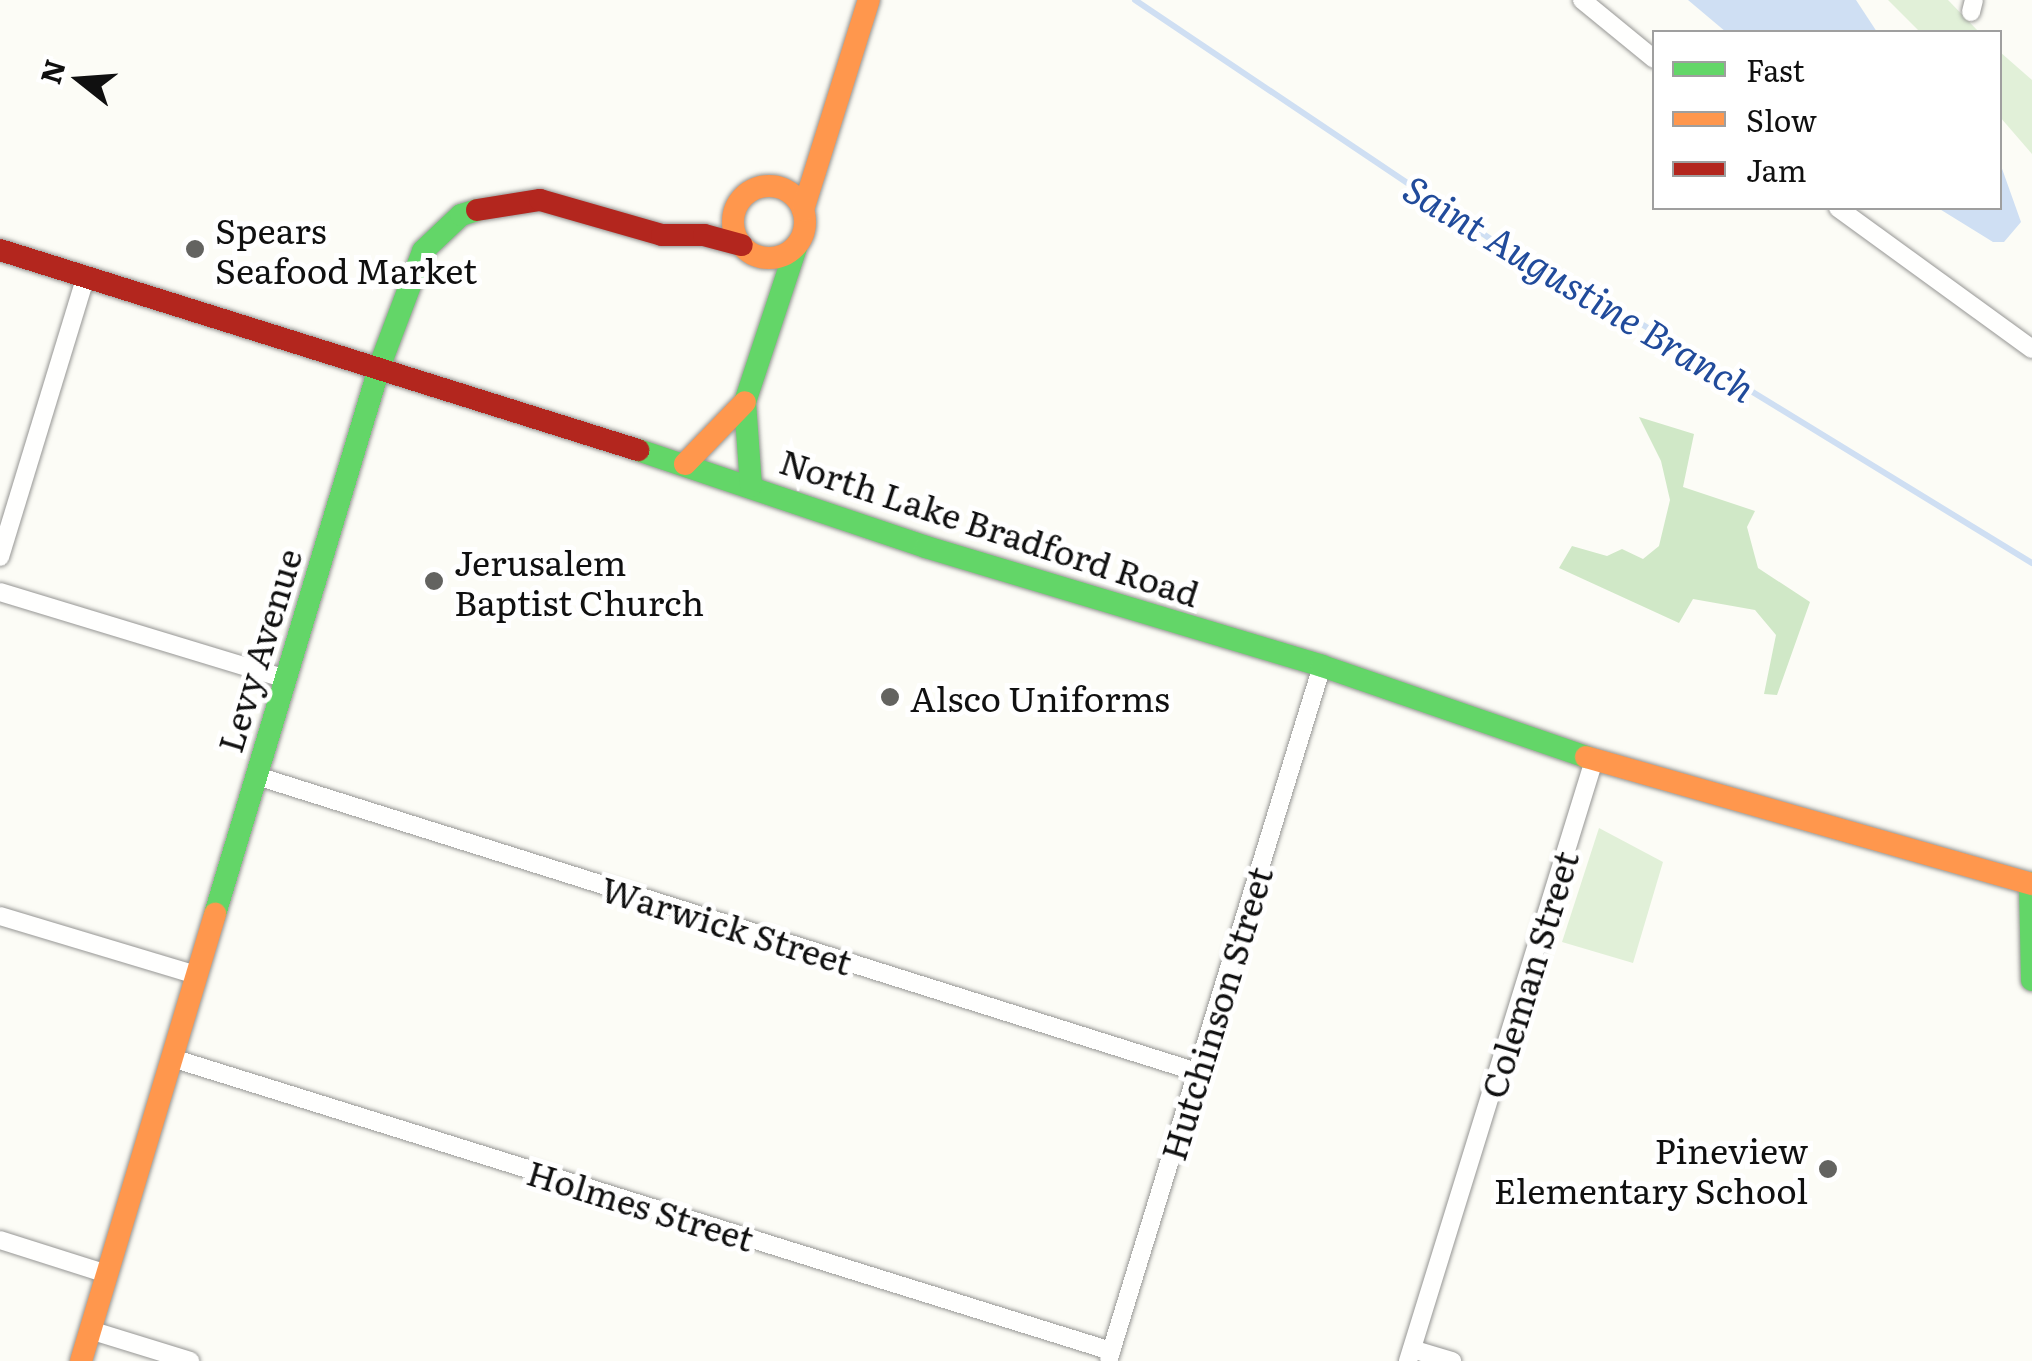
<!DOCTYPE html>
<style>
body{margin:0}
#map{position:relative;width:2032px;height:1361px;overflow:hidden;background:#fcfcf6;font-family:Literata,serif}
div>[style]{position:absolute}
.green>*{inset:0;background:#e1f0d8}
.forest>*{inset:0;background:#d0e8c7}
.water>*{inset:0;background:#cfdff3}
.stream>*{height:6px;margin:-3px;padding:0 3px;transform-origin:3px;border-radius:3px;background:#cfdff3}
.roads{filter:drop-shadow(0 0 2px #969694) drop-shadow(0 0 2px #969694)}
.street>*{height:18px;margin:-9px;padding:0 9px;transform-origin:9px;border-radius:9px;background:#fffffe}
.fast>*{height:22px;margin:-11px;padding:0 11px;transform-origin:11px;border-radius:11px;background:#63d668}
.slow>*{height:22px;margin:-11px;padding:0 11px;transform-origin:11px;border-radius:11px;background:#ff974d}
.slow>.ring{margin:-11px;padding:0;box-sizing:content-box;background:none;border:22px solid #ff974d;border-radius:50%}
.jam>*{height:22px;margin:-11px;padding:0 11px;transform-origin:11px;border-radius:11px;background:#b3261e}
.dots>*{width:28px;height:28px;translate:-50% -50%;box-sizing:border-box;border:5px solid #fff;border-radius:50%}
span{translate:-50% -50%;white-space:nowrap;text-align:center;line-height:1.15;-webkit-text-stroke:10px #fff;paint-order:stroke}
.poi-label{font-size:35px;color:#101010}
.left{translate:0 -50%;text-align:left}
.right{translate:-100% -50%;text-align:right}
.street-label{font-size:35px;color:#101010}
.water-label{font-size:38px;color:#214b9b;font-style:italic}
.legend{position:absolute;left:1652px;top:30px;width:350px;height:180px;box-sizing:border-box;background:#fff;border:2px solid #9f9f9f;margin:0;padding:12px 18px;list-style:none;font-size:30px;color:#101010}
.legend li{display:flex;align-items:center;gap:20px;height:50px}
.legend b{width:50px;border:2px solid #9f9f9f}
.north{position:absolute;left:30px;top:30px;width:100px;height:100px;-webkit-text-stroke:8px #fff;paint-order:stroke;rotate:287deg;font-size:28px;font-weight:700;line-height:40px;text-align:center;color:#101010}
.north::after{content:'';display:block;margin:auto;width:35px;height:45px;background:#101010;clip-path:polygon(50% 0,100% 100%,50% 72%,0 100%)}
</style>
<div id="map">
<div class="green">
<div style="clip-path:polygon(1888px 0,1948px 0,1979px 32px,1920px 32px)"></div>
<div style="clip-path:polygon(2000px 52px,2032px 80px,2032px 154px,2000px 117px)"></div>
<div style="clip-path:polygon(1599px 828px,1663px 862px,1633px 963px,1562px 942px)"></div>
</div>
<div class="forest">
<div style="clip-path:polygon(1639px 417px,1694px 434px,1683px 487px,1755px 511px,1747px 527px,1758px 568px,1810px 602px,1777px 695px,1764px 694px,1776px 635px,1755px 610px,1693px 599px,1679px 623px,1559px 568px,1572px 546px,1607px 556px,1622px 549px,1643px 559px,1659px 546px,1670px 500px,1661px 461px)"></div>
</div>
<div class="water">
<div style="clip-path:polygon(1688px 0,1856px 0,1877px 32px,1726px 32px)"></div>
<div style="clip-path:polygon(2000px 163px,2021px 222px,2004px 242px,1993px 242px,1938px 208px,2000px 208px)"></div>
</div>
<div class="stream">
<div style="left:1135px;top:0;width:437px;rotate:33.9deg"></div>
<div style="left:1498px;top:244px;width:93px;rotate:27.4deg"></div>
<div style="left:1581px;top:287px;width:529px;rotate:31.47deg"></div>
</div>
<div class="roads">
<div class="street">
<div style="left:1582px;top:0;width:93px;rotate:39.3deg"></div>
<div style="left:1971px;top:12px;width:12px;rotate:-76deg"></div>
<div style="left:1838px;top:208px;width:240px;rotate:36deg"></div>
<div style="left:0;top:557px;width:294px;rotate:-73deg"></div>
<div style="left:0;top:592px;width:300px;rotate:16.9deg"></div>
<div style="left:257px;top:776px;width:986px;rotate:17.48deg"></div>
<div style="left:0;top:916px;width:206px;rotate:16.7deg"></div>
<div style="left:172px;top:1058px;width:984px;rotate:17.33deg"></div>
<div style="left:0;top:1240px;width:112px;rotate:17.6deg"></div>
<div style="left:90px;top:1330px;width:105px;rotate:17.2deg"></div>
<div style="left:1412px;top:1349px;width:42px;rotate:16.7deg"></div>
<div style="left:1109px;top:1358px;width:724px;rotate:-72.89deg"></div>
<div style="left:1408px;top:1361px;width:629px;rotate:-72.8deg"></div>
</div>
<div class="fast">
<div style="left:638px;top:450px;width:304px;rotate:18.6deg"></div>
<div style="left:926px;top:547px;width:413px;rotate:16.7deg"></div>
<div style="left:1322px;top:666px;width:279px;rotate:19deg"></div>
<div style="left:751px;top:486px;width:84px;rotate:-94.1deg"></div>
<div style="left:745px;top:402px;width:165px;rotate:-71.7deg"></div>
<div style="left:2030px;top:883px;width:97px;rotate:88.8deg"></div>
<div style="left:215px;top:914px;width:573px;rotate:-73.27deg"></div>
<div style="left:380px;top:365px;width:122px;rotate:-69.3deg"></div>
<div style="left:423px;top:251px;width:52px;rotate:-43.5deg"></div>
<div style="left:461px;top:215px;width:17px;rotate:-17deg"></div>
</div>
<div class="slow">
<div class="ring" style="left:733px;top:186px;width:50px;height:50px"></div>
<div style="left:803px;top:210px;width:220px;rotate:-72.6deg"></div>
<div style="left:685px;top:464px;width:86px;rotate:-45.9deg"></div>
<div style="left:1586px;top:757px;width:464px;rotate:15.9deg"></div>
<div style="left:81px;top:1361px;width:467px;rotate:-73.3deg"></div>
</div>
<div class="jam">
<div style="left:477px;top:210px;width:64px;rotate:-9deg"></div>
<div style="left:540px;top:200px;width:127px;rotate:16deg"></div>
<div style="left:662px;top:235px;width:42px"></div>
<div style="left:704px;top:235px;width:39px;rotate:15deg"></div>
<div style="left:0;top:250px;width:669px;rotate:17.41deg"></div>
</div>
</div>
<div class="dots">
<div style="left:195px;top:249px;background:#636360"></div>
<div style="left:434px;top:581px;background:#636360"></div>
<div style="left:890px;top:697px;background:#636360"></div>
<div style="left:1828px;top:1169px;background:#636360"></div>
</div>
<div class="poi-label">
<span class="left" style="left:215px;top:249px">Spears<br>Seafood Market</span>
<span class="left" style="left:454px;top:581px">Jerusalem<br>Baptist Church</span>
<span class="left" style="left:910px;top:697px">Alsco Uniforms</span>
<span class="right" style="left:1808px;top:1169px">Pineview<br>Elementary School</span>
</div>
<div class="street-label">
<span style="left:990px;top:526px;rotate:18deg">North Lake Bradford Road</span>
<span style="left:258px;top:650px;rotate:-73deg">Levy Avenue</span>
<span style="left:727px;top:924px;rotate:17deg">Warwick Street</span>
<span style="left:1528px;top:974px;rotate:-73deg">Coleman Street</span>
<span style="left:1215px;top:1013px;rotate:-73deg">Hutchinson Street</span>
<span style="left:641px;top:1204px;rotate:17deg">Holmes Street</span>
</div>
<div class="water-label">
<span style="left:1580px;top:287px;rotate:31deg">Saint Augustine Branch</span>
</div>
<ul class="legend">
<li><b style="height:12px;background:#63d668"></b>Fast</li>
<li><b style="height:12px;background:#ff974d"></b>Slow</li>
<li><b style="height:12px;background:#b3261e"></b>Jam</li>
</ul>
<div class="north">N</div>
</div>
